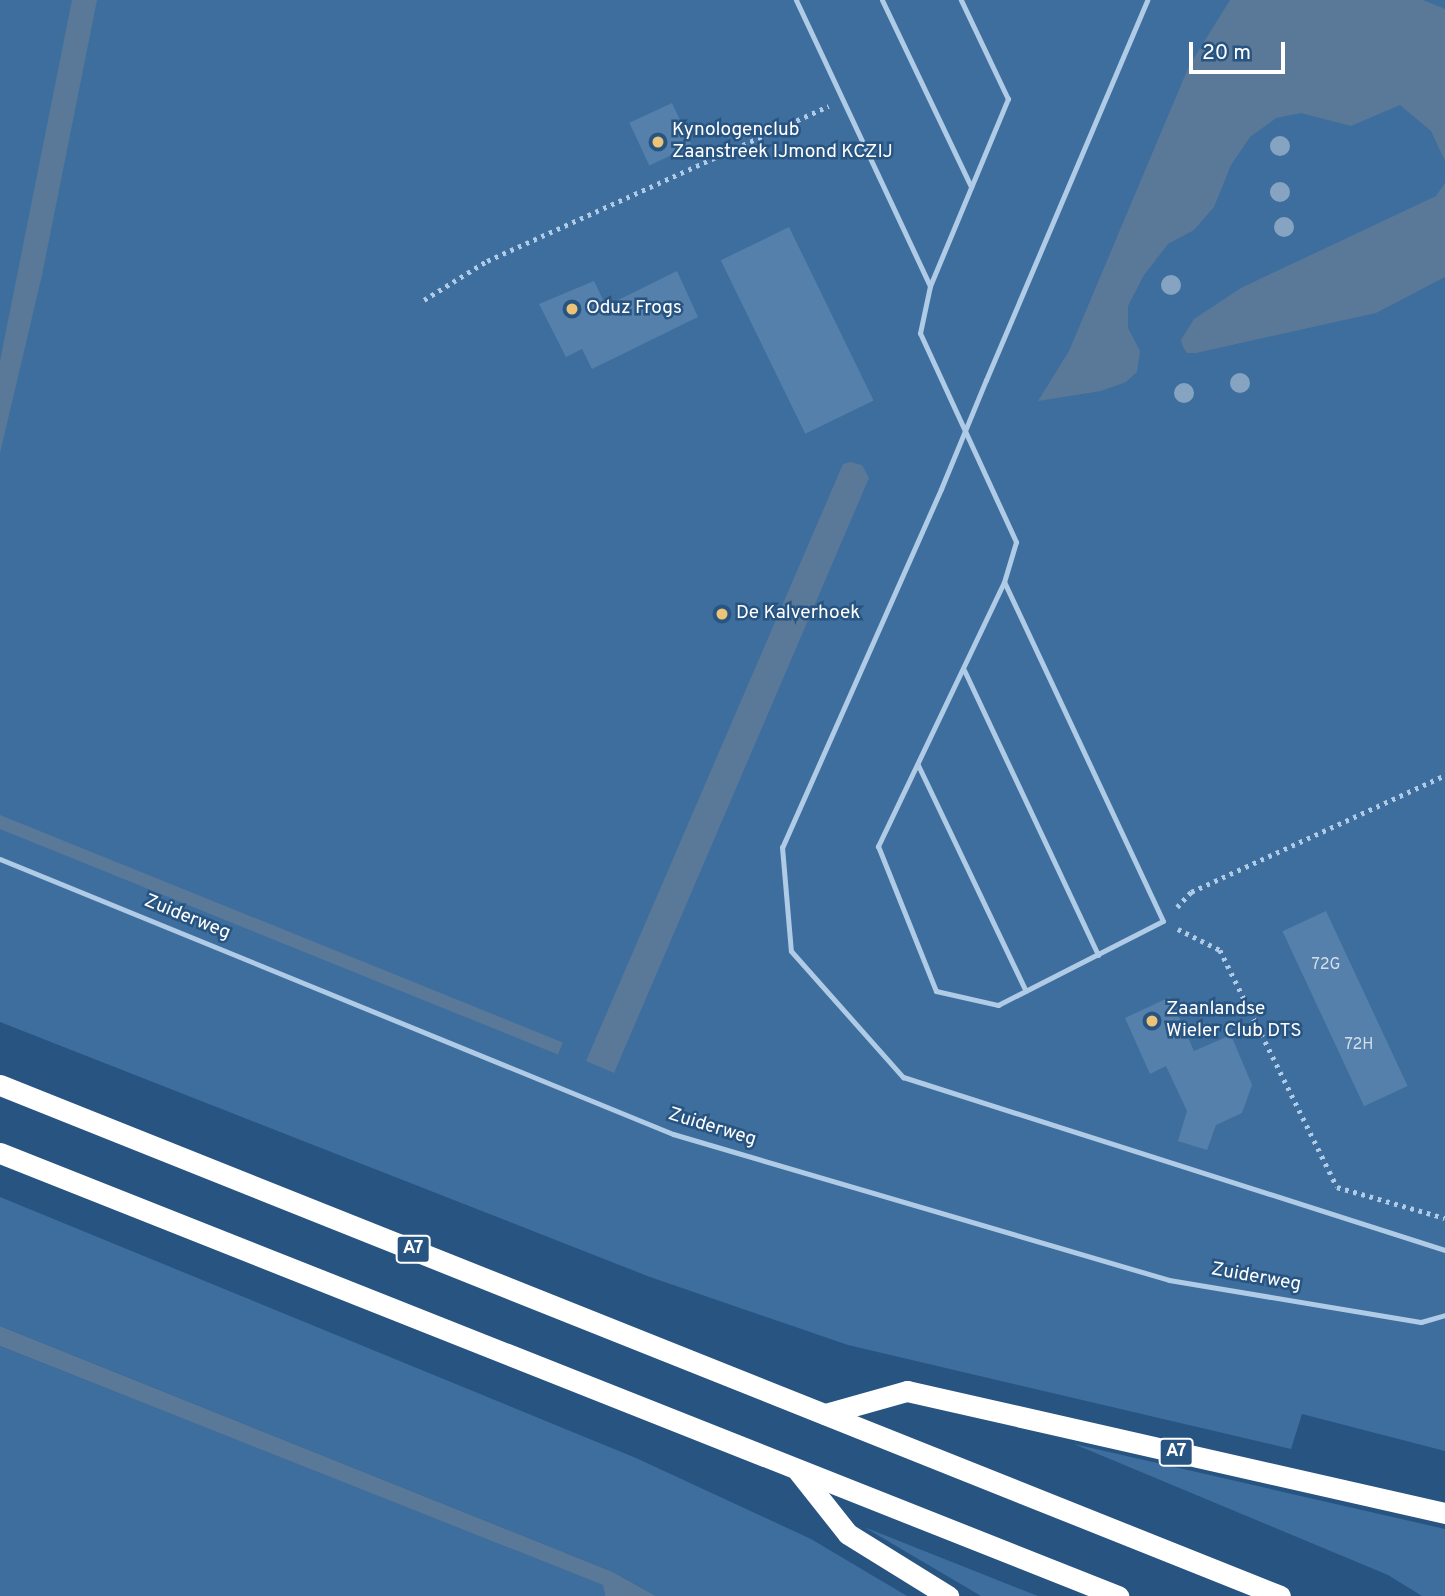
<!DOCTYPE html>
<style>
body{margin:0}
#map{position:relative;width:1445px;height:1596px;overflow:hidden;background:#285481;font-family:Overpass,sans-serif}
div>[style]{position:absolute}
.green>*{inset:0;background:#3d6e9e}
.water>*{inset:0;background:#5a7998;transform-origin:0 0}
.building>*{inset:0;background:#5580ab;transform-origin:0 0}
.path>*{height:4.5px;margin-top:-2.25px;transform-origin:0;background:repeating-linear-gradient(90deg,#b0cbe6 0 3.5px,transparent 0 8.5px)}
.service>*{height:5px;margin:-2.5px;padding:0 2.5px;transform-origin:2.5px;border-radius:2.5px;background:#b0cbe6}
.motorway>*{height:21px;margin:-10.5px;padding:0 10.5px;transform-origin:10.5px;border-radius:10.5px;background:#fff}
.service-bridge>*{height:5px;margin:-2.5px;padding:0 2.5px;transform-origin:2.5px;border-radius:2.5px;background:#b0cbe6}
.trees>*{width:20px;height:20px;margin:-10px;border-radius:50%;background:#86a3c1}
.dots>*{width:19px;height:19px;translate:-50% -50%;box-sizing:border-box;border:4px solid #285481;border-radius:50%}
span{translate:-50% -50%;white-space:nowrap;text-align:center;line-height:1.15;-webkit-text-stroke:5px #285481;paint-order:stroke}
.number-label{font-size:16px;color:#d4dfea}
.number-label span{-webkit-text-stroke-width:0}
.shield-label span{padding:2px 5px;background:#285481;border:2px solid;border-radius:5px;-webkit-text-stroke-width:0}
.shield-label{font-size:18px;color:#fff;font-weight:700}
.poi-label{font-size:19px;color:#fff}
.left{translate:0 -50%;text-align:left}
.street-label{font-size:19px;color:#fff}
.scale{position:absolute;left:1189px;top:42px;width:96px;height:32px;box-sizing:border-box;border:4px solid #fff;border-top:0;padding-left:9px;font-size:21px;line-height:24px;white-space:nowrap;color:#fff;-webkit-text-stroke:5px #285481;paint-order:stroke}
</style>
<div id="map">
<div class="green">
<div style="clip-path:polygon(0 0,1445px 0,1445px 1451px,1302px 1414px,1291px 1449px,848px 1345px,650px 1277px,0 1022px)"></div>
<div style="clip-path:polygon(0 1197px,636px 1458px,811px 1539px,907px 1596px,656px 1596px,613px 1572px,0 1326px)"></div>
<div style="clip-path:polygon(0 1346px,604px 1585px,605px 1596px,0 1596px)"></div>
<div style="clip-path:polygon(1074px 1444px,1445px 1529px,1445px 1596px,1422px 1596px,1388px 1575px)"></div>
<div style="clip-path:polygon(864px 1527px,1020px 1589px,1038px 1596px,981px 1596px)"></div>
</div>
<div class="water">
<div style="clip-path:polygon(72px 0,97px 0,42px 275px,0 453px,0 361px)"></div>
<div style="clip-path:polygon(1230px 0,1423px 0,1445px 9px,1445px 161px,1431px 131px,1400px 105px,1351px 126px,1301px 113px,1276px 118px,1250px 137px,1231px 165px,1214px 207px,1194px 230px,1168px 244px,1144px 275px,1128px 306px,1128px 328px,1140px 351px,1137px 372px,1126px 382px,1101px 391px,1038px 401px,1069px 351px,1189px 66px)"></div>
<div style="clip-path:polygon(1445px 183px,1445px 277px,1376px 313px,1196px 353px,1187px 353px,1183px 347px,1181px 340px,1194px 319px,1241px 288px,1436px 196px)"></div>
<div style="clip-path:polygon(850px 462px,862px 465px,869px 478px,614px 1073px,586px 1061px,843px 464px)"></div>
<div style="left:0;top:815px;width:607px;height:13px;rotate:22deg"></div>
<div style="clip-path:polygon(0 1326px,613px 1572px,656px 1596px,605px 1596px,603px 1585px,0 1346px)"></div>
</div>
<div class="building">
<div style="left:672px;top:103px;width:47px;height:47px;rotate:65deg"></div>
<div style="left:789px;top:227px;width:193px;height:76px;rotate:64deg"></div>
<div style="clip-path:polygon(677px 271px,698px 317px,592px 369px,582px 349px,566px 357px,539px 304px,594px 281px,606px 306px)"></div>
<div style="left:1326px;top:911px;width:193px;height:48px;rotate:65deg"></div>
<div style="clip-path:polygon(1170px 997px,1194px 1051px,1231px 1035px,1252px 1085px,1242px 1113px,1216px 1125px,1207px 1150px,1178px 1141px,1187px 1111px,1166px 1066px,1150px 1074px,1125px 1018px)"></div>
</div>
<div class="path">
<div style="left:424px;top:300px;width:74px;rotate:-31.8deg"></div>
<div style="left:487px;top:261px;width:375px;rotate:-24.4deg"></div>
<div style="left:1177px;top:907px;width:21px;rotate:-47deg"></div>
<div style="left:1191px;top:892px;width:280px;rotate:-24.7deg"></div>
<div style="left:1178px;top:929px;width:47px;rotate:26.6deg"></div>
<div style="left:1220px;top:950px;width:264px;rotate:63.7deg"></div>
<div style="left:1337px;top:1187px;width:112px;rotate:16deg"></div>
</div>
<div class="service">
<div style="left:796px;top:0;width:316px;rotate:64.9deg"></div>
<div style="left:930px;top:286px;width:48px;rotate:102deg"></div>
<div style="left:920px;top:333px;width:230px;rotate:65.3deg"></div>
<div style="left:1016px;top:542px;width:42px;rotate:106.7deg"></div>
<div style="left:1004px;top:582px;width:293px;rotate:115.5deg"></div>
<div style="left:878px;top:846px;width:156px;rotate:68.2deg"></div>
<div style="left:936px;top:991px;width:64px;rotate:12.7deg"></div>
<div style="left:998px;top:1005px;width:185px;rotate:-27deg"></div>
<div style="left:1163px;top:921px;width:374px;rotate:-115.1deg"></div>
<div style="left:882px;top:0;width:207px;rotate:64.5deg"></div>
<div style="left:930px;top:286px;width:203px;rotate:-67.4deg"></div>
<div style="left:1008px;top:99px;width:110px;rotate:-115.4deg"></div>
<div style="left:986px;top:380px;width:413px;rotate:-67deg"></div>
<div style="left:941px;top:489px;width:392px;rotate:113.9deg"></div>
<div style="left:782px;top:847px;width:104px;rotate:85.1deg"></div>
<div style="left:791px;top:951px;width:169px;rotate:48.4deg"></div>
<div style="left:903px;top:1077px;width:569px;rotate:17.7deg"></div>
<div style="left:964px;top:670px;width:315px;rotate:64.8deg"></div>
<div style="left:918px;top:765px;width:250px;rotate:64.5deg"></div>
<div style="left:0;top:859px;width:727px;rotate:22.23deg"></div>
<div style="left:673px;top:1134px;width:517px;rotate:16.4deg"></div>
<div style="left:1169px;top:1280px;width:255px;rotate:9.5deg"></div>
<div style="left:1421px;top:1322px;width:25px;rotate:-16deg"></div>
</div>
<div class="motorway">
<div style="left:0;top:1085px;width:1378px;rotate:21.76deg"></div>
<div style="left:0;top:1153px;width:1203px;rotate:21.62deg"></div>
<div style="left:825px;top:1414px;width:85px;rotate:-15.7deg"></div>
<div style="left:907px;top:1391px;width:552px;rotate:12.78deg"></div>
<div style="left:798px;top:1471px;width:80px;rotate:51.6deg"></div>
<div style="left:848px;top:1534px;width:118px;rotate:31.8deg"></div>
</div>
<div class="service-bridge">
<div style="left:941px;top:489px;width:118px;rotate:-67.6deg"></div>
</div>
<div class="trees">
<div style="left:1280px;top:146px"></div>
<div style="left:1280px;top:192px"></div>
<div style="left:1284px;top:227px"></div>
<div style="left:1171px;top:285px"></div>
<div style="left:1240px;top:383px"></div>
<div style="left:1184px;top:393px"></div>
</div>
<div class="dots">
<div style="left:658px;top:142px;background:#edc477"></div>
<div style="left:572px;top:309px;background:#edc477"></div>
<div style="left:722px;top:614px;background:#edc477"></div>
<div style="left:1152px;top:1021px;background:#edc477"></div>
</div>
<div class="number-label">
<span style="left:1326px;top:965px">72G</span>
<span style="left:1359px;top:1045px">72H</span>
</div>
<div class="shield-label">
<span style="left:413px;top:1249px">A7</span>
<span style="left:1176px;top:1452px">A7</span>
</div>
<div class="poi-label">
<span class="left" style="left:672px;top:142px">Kynologenclub<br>Zaanstreek IJmond KCZIJ</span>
<span class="left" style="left:586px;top:309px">Oduz Frogs</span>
<span class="left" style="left:736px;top:614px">De Kalverhoek</span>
<span class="left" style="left:1166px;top:1021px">Zaanlandse<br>Wieler Club DTS</span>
</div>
<div class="street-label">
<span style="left:187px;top:918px;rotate:22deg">Zuiderweg</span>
<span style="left:712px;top:1128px;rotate:17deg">Zuiderweg</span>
<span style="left:1256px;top:1278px;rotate:10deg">Zuiderweg</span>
</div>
<div class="scale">20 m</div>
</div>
